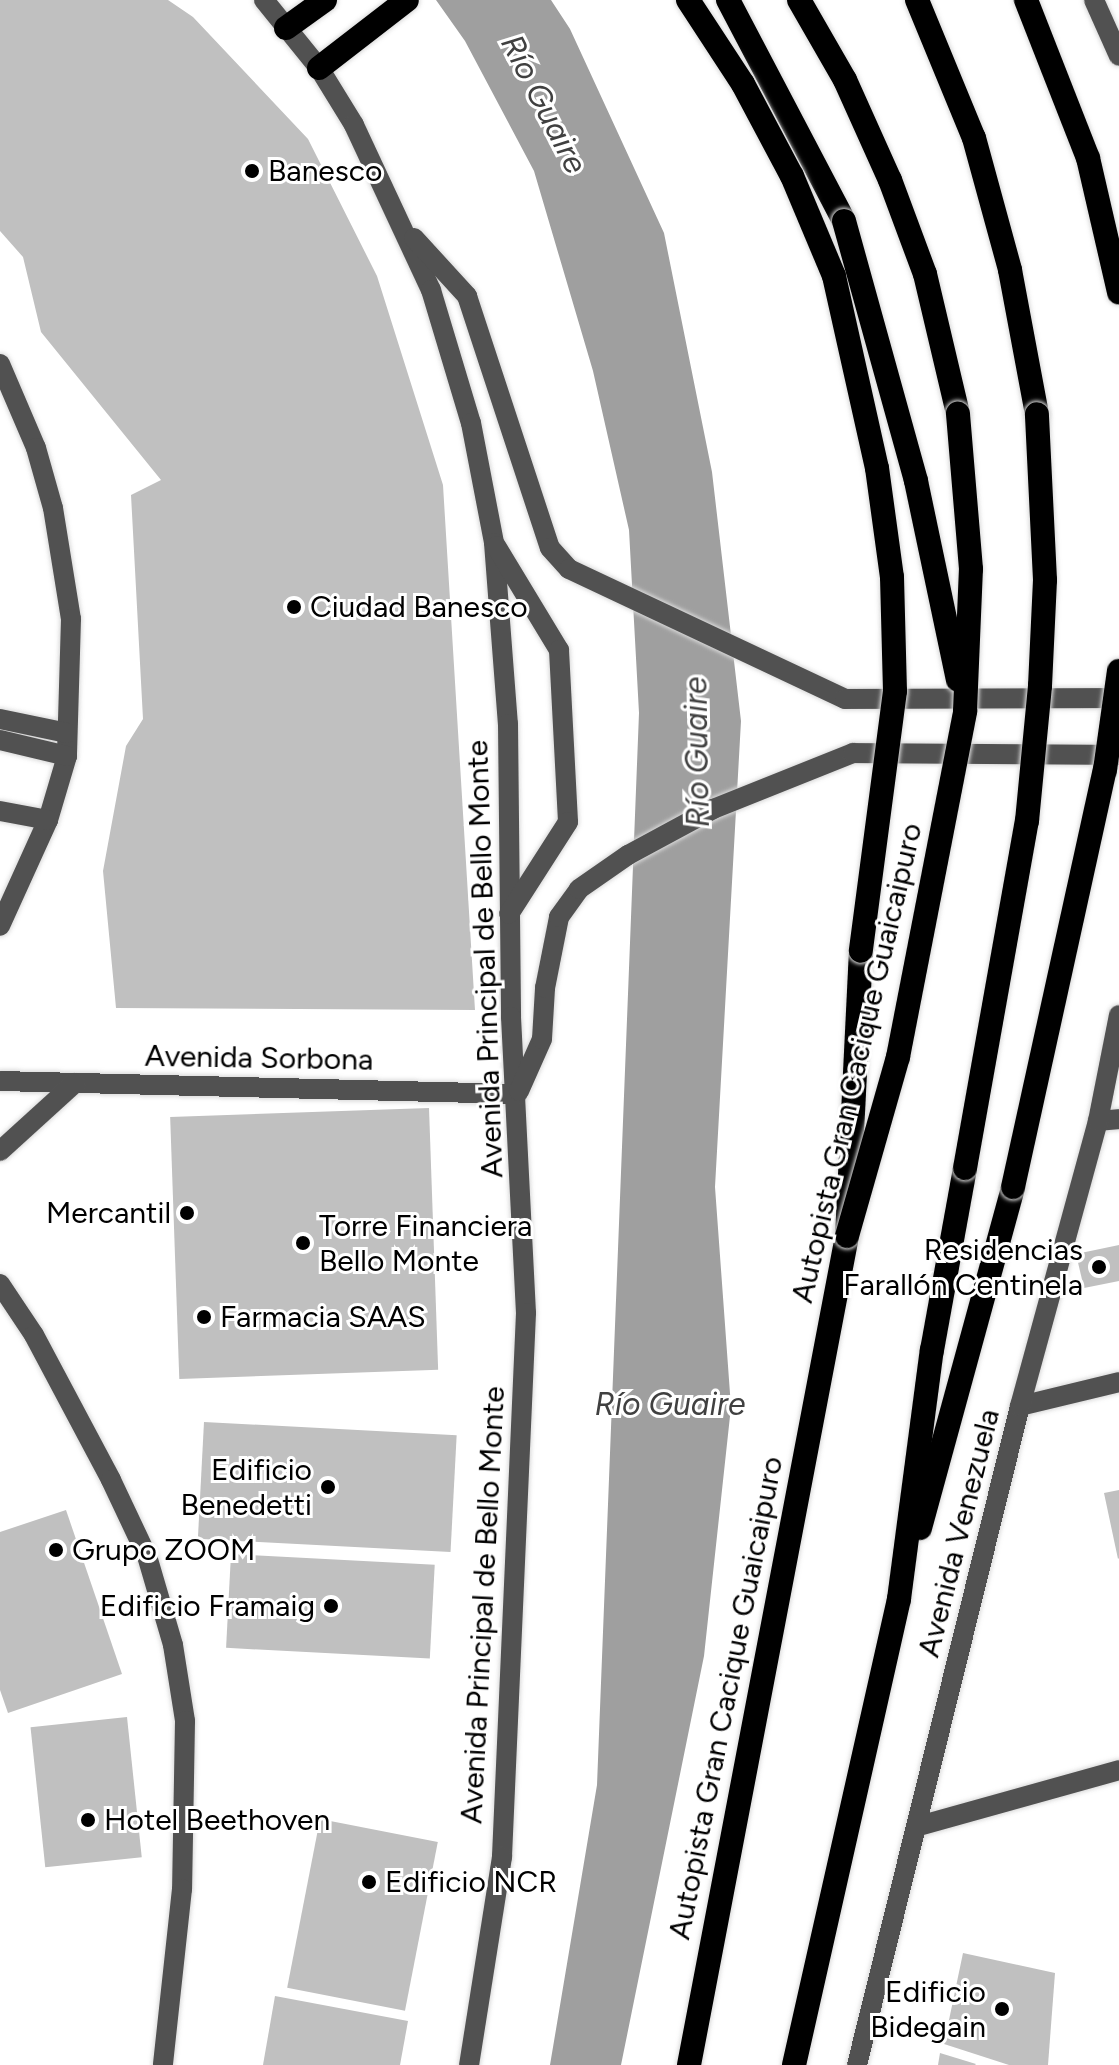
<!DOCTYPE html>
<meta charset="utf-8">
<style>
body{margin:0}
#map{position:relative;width:1119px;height:2065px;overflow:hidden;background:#fff;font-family:Figtree,sans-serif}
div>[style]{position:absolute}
.water>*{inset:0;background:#9f9f9f}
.building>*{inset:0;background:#c0c0c0;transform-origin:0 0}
.roads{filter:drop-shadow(0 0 2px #dbdbdb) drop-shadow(0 0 2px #dbdbdb)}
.minor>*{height:20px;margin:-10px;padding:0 10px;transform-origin:10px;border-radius:10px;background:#515151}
.highway>*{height:24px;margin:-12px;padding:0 12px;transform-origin:12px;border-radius:12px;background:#000}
.bridges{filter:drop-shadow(0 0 2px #dbdbdb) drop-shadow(0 0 2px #dbdbdb)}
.highway-bridge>*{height:24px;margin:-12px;padding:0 12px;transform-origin:12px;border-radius:12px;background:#000}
.dots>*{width:22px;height:22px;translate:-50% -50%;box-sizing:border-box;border:4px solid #fff;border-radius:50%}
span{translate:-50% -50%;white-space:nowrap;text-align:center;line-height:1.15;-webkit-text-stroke:6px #fff;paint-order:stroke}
.poi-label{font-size:30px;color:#000}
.left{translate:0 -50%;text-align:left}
.right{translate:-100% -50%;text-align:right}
.street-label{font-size:30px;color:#000}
.water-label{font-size:32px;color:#404040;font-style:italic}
</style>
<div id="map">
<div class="water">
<div style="clip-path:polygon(436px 0,551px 0,570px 29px,664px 233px,712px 472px,741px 721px,715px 1187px,731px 1407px,704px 1656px,621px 2065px,550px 2065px,597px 1785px,639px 713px,629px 530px,593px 371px,534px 171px,465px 41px)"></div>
</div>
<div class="building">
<div style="clip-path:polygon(0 0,168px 0,193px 17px,308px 139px,377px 276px,443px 485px,475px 1010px,116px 1008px,103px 871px,126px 746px,143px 719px,131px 495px,161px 480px,41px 332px,23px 257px,0 231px)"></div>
<div style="left:429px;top:1108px;width:262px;height:259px;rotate:88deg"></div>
<div style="clip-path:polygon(1119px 1245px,1119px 1281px,1084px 1288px,1076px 1254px)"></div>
<div style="left:204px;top:1422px;width:253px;height:117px;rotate:3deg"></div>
<div style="clip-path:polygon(1119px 1490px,1119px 1558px,1118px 1559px,1104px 1493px)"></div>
<div style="clip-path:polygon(66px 1510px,122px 1674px,8px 1713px,0 1690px,0 1532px)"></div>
<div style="left:231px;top:1554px;width:204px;height:94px;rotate:3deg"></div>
<div style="left:127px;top:1717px;width:141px;height:97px;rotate:84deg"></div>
<div style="left:320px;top:1819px;width:120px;height:172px;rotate:11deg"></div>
<div style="clip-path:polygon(963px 1953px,1055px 1973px,1048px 2065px,1009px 2065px,944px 2044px)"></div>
<div style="clip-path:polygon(275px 1996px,408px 2021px,400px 2065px,263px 2065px)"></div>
<div style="clip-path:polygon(940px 2053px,976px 2064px,975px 2065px,938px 2065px)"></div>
</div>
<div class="roads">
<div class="minor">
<div style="left:264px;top:0;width:87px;rotate:51deg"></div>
<div style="left:319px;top:68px;width:67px;rotate:58.4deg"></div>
<div style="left:354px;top:125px;width:182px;rotate:65deg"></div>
<div style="left:431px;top:290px;width:139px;rotate:73.3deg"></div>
<div style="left:471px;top:423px;width:122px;rotate:79.1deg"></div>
<div style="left:494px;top:543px;width:182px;rotate:85.6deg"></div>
<div style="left:508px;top:724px;width:293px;rotate:89.4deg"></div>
<div style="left:511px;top:1017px;width:296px;rotate:87.1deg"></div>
<div style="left:526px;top:1313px;width:545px;rotate:92.53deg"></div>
<div style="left:502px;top:1857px;width:211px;rotate:99deg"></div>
<div style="left:1094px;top:0;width:61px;rotate:65.9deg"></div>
<div style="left:414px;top:238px;width:79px;rotate:47.6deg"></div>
<div style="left:467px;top:296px;width:265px;rotate:71.8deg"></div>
<div style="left:550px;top:548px;width:28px;rotate:48deg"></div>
<div style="left:569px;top:569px;width:305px;rotate:25.2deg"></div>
<div style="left:845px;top:699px;width:274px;rotate:-0.2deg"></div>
<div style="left:0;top:364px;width:91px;rotate:66.8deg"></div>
<div style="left:36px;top:448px;width:62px;rotate:74.2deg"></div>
<div style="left:53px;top:508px;width:112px;rotate:80.8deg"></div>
<div style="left:71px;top:619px;width:137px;rotate:91.7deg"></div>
<div style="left:67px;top:756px;width:67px;rotate:106.5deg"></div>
<div style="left:48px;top:820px;width:116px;rotate:114.4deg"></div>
<div style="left:496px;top:546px;width:122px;rotate:58.8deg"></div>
<div style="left:559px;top:650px;width:172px;rotate:87deg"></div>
<div style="left:568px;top:822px;width:109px;rotate:122.7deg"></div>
<div style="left:0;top:719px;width:68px;rotate:11.8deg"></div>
<div style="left:0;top:740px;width:69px;rotate:13.4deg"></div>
<div style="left:0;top:811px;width:49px;rotate:10.6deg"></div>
<div style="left:0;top:1081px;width:517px;rotate:1.44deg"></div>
<div style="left:519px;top:1091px;width:57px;rotate:-66.1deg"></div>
<div style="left:542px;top:1039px;width:51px;rotate:-86.6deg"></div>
<div style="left:545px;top:988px;width:72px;rotate:-78.8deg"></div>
<div style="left:559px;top:917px;width:34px;rotate:-54deg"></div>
<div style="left:579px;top:889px;width:60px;rotate:-34.8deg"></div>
<div style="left:628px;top:855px;width:97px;rotate:-28.4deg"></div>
<div style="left:713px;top:809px;width:151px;rotate:-21.8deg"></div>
<div style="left:853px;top:753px;width:266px;rotate:0.4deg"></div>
<div style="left:1098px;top:1121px;width:21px;rotate:-5deg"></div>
<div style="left:0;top:1151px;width:101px;rotate:-42.2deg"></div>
<div style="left:0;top:1284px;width:61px;rotate:56.3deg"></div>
<div style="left:34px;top:1335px;width:164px;rotate:62deg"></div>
<div style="left:111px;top:1480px;width:84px;rotate:64.7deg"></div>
<div style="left:147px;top:1556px;width:93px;rotate:73.7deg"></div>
<div style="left:173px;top:1645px;width:77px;rotate:81deg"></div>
<div style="left:185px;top:1721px;width:168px;rotate:91deg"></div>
<div style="left:182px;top:1889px;width:177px;rotate:96.2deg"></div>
<div style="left:1020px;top:1406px;width:102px;rotate:-13.6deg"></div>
<div style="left:919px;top:1826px;width:208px;rotate:-15.6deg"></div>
<div style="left:857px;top:2065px;width:679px;rotate:-76.11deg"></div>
<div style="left:1020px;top:1406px;width:295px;rotate:-74.7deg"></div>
<div style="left:1098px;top:1121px;width:108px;rotate:-78.8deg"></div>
</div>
<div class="highway">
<div style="left:728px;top:0;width:250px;rotate:62.3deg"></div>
<div style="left:799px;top:0;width:92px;rotate:60.1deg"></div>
<div style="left:845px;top:80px;width:110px;rotate:65.8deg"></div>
<div style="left:890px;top:180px;width:100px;rotate:69.6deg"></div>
<div style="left:925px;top:274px;width:144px;rotate:76.7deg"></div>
<div style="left:917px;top:0;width:149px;rotate:67.6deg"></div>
<div style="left:974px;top:138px;width:137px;rotate:74.7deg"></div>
<div style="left:1010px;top:270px;width:147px;rotate:79.4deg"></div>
<div style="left:1026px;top:0;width:170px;rotate:68.6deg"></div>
<div style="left:1088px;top:158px;width:138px;rotate:77deg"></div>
<div style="left:286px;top:28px;width:48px;rotate:-35.7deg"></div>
<div style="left:319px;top:68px;width:111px;rotate:-37.7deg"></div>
<div style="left:920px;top:1528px;width:353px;rotate:-74.7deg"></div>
<div style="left:689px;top:2065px;width:844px;rotate:-79.21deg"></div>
<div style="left:847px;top:1236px;width:285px;rotate:-87.2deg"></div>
<div style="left:794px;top:2065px;width:478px;rotate:-77.3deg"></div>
<div style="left:899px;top:1599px;width:251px;rotate:-82.5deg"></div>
<div style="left:932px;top:1350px;width:185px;rotate:-79.7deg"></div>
</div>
</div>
<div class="bridges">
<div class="highway-bridge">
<div style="left:688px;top:0;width:100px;rotate:56.8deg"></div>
<div style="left:743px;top:84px;width:104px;rotate:62deg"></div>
<div style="left:792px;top:176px;width:108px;rotate:67.2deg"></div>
<div style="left:834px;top:276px;width:197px;rotate:77.4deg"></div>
<div style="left:877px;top:468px;width:110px;rotate:82.2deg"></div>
<div style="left:892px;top:577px;width:114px;rotate:88.5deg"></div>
<div style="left:895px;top:691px;width:262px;rotate:97.5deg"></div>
<div style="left:844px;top:221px;width:270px;rotate:74.5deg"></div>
<div style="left:916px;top:481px;width:203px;rotate:78.1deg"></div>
<div style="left:965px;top:1168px;width:352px;rotate:-79.9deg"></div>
<div style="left:1027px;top:821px;width:136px;rotate:-84.5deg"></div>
<div style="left:1040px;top:686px;width:106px;rotate:-87.3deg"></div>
<div style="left:1045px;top:580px;width:166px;rotate:-92.8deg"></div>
<div style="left:1013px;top:1187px;width:427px;rotate:-77.6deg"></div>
<div style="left:1105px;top:770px;width:100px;rotate:-82deg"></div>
<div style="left:847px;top:1236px;width:186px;rotate:-74.1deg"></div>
<div style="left:898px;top:1057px;width:352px;rotate:-79deg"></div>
<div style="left:965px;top:711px;width:142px;rotate:-87.6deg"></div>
<div style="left:971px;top:569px;width:156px;rotate:-94.8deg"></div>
</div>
</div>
<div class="dots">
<div style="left:252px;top:171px;background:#000"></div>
<div style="left:294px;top:607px;background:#000"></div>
<div style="left:187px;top:1213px;background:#000"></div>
<div style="left:303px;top:1243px;background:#000"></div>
<div style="left:1099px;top:1267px;background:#000"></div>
<div style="left:204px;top:1317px;background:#000"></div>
<div style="left:328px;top:1487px;background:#000"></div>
<div style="left:56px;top:1550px;background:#000"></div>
<div style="left:331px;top:1606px;background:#000"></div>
<div style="left:88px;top:1820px;background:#000"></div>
<div style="left:369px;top:1882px;background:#000"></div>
<div style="left:1002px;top:2009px;background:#000"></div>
</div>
<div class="poi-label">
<span class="left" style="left:268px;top:171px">Banesco</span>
<span class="left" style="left:310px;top:607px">Ciudad Banesco</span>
<span class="right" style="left:171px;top:1213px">Mercantil</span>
<span class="left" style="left:319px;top:1243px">Torre Financiera<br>Bello Monte</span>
<span class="right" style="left:1083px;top:1267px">Residencias<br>Farallón Centinela</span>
<span class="left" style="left:220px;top:1317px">Farmacia SAAS</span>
<span class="right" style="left:312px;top:1487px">Edificio<br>Benedetti</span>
<span class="left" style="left:72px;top:1550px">Grupo ZOOM</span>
<span class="right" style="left:315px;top:1606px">Edificio Framaig</span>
<span class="left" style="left:104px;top:1820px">Hotel Beethoven</span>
<span class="left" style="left:385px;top:1882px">Edificio NCR</span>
<span class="right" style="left:986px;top:2009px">Edificio<br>Bidegain</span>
</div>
<div class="street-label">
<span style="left:485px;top:959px;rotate:-92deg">Avenida Principal de Bello Monte</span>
<span style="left:259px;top:1058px;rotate:1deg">Avenida Sorbona</span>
<span style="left:857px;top:1063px;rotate:-77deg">Autopista Gran Cacique Guaicaipuro</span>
<span style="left:959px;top:1533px;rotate:-76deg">Avenida Venezuela</span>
<span style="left:483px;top:1605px;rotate:-87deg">Avenida Principal de Bello Monte</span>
<span style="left:726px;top:1698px;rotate:-79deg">Autopista Gran Cacique Guaicaipuro</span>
</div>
<div class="water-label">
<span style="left:544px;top:104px;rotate:63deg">Río Guaire</span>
<span style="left:697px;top:752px;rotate:-91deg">Río Guaire</span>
<span style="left:670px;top:1404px">Río Guaire</span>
</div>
</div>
